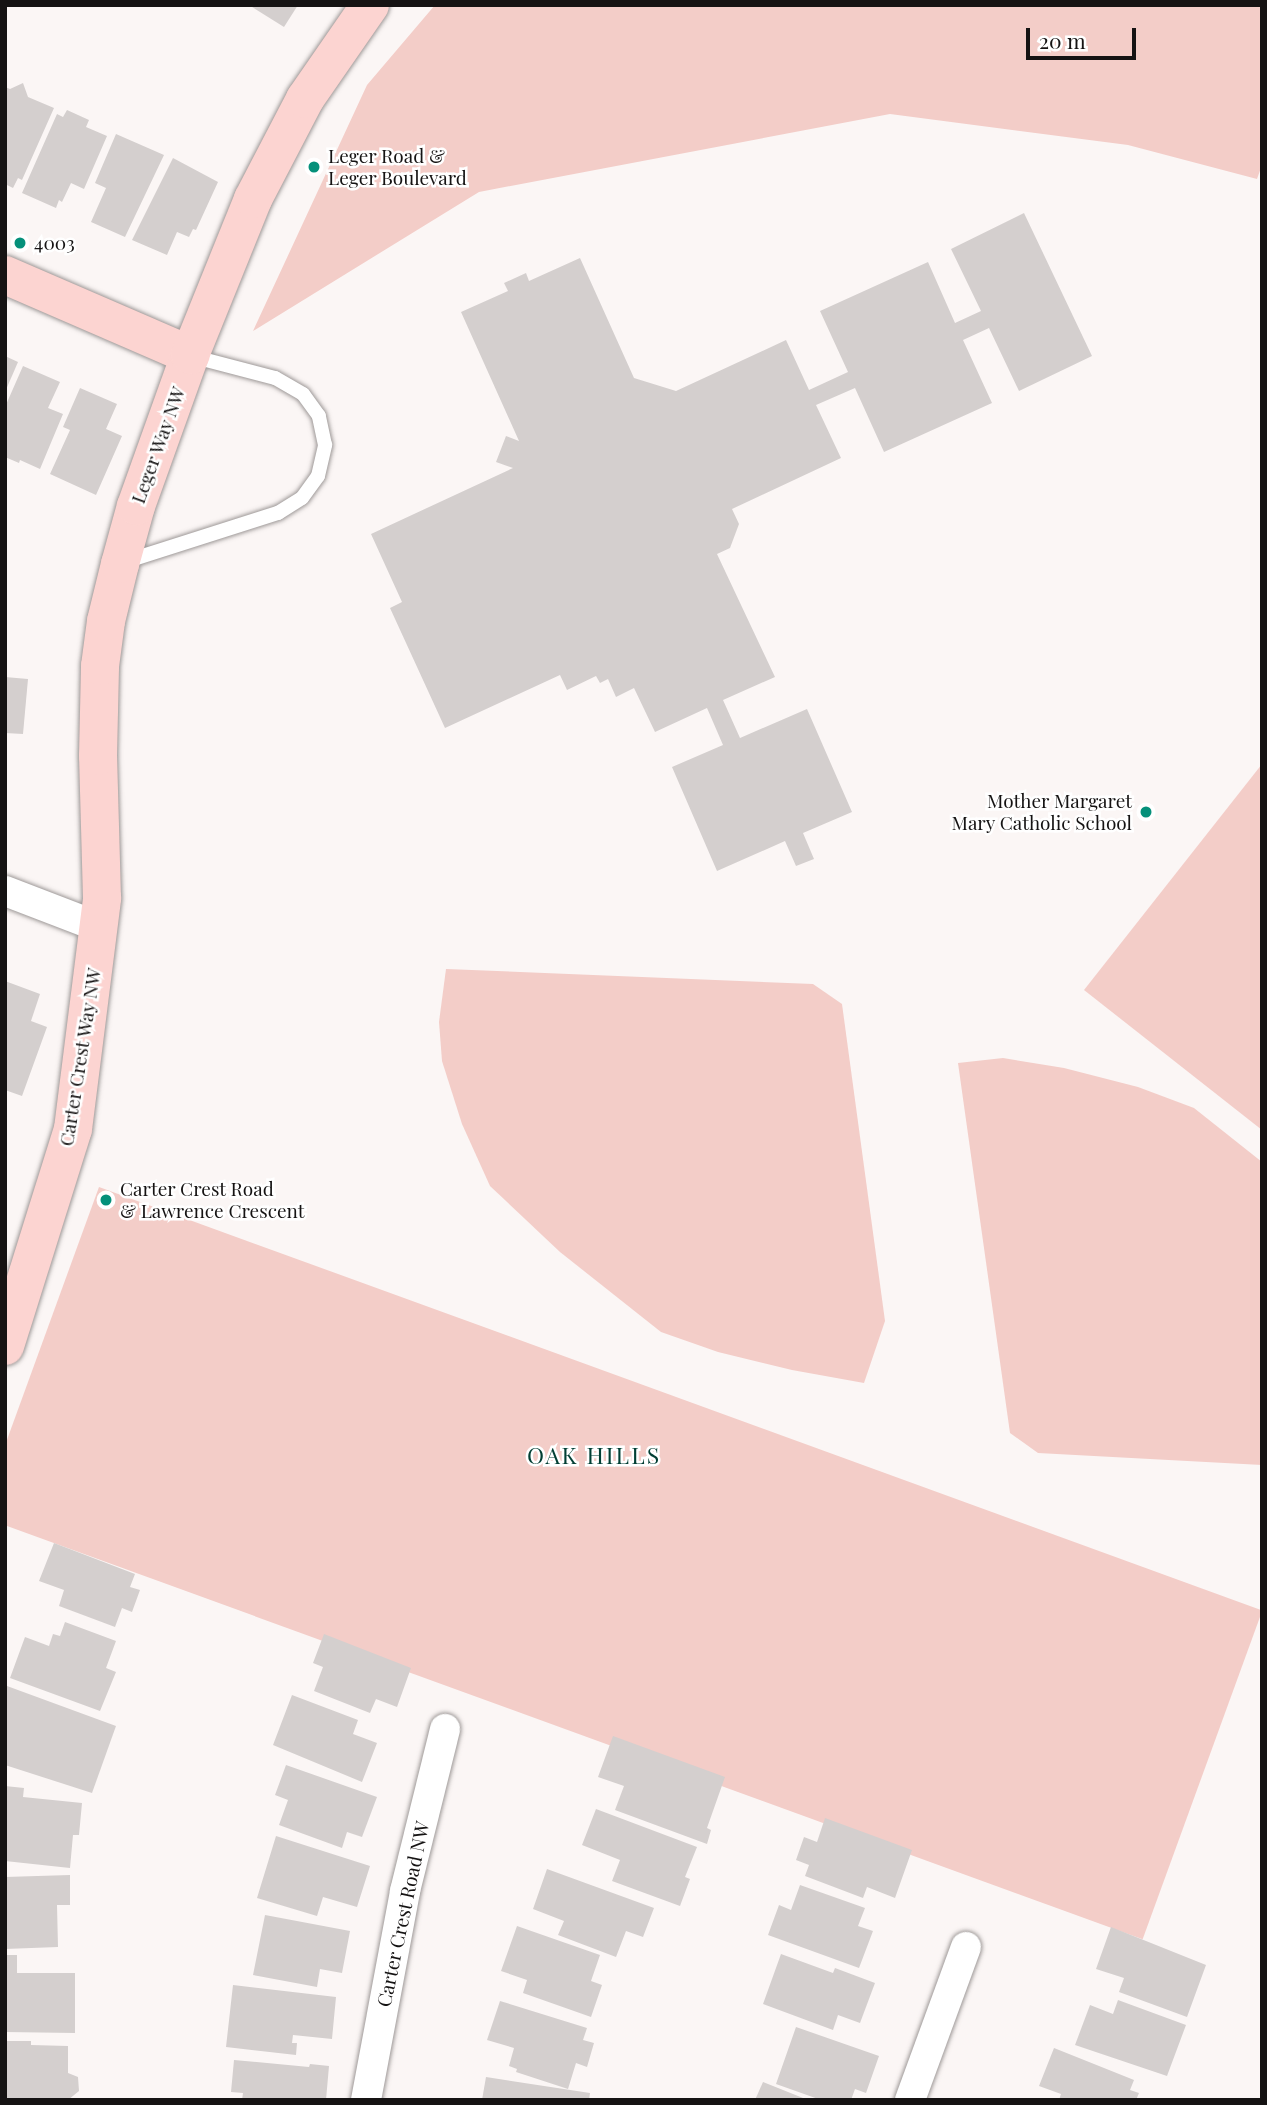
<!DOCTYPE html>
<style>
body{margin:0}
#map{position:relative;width:1267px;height:2105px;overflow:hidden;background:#fbf6f5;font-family:"Playfair Display",serif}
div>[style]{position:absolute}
.green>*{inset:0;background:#f3cdc8;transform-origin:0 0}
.building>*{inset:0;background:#d4cfce}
.roads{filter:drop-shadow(0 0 2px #9e9998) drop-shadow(0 0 2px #9e9998)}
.lane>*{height:14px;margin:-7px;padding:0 7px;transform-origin:7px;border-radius:7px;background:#fff}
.street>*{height:30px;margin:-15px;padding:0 15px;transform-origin:15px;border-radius:15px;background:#fff}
.secondary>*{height:38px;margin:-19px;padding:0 19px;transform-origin:19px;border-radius:19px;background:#fcd4d1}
.dots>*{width:19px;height:19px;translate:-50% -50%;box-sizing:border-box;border:4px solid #fff;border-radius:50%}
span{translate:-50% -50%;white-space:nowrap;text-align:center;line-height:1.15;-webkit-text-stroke:5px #fff;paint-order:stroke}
.poi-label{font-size:19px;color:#151313}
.left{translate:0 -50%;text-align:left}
.right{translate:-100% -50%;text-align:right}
.street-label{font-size:19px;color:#151313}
.quarter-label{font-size:23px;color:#023f34;letter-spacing:2px}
.frame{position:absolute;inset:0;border:7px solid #151313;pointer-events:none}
.scale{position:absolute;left:1026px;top:28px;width:110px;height:32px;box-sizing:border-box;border:4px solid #151313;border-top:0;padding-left:9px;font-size:21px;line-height:24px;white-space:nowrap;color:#151313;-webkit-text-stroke:5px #fff;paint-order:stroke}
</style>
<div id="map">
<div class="green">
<div style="clip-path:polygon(435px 5px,1262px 5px,1262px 165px,1257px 179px,1128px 145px,890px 114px,479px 192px,253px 331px,367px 85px)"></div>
<div style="clip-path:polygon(1262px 764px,1262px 1130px,1084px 990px)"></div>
<div style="clip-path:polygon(446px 969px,813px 984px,842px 1004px,885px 1321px,864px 1383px,792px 1370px,718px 1352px,661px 1332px,560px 1252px,490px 1186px,462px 1124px,442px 1061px,439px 1022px)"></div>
<div style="clip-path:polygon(1003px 1058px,1064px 1068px,1138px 1087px,1194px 1108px,1262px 1162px,1262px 1465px,1038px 1453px,1010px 1433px,958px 1063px)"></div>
<div style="left:99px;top:1187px;width:1238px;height:350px;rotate:20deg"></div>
</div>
<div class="building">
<div style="clip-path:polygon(249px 5px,298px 5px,284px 27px)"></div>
<div style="clip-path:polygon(23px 83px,28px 97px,54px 108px,22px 180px,18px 178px,13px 188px,5px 184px,5px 87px,10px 89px)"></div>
<div style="clip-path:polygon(67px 110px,89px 120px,86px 127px,107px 136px,84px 189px,71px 183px,62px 202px,59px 200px,56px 208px,22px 193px,57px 114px,63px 117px)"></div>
<div style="clip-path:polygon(116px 134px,164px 155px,125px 237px,91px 222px,106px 188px,95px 183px)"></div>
<div style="clip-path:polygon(173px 158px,218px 182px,196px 230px,193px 229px,189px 237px,177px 232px,167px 255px,132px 240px)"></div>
<div style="clip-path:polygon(1024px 213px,1092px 356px,1019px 391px,989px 328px,963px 340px,992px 403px,884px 452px,855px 388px,816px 405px,841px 458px,732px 509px,739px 524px,730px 548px,717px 554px,775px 677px,723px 700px,740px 738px,807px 709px,852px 812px,803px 833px,814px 859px,796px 866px,785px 841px,717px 871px,672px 767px,723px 745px,707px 708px,655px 732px,634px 688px,616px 697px,608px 679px,600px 683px,596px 676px,567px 690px,560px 675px,445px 728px,390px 608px,402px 602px,371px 534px,513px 468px,496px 462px,506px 436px,519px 441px,461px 312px,508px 291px,504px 283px,526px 273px,529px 281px,580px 258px,634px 378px,676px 391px,786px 340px,809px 390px,848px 372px,820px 311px,928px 262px,955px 323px,981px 311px,951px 249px)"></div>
<div style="clip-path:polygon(5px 356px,18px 362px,5px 392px)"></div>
<div style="clip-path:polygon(23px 366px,60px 382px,48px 408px,63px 414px,40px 469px,20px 460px,19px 463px,5px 457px,5px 407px)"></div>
<div style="clip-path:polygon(80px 388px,117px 404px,106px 429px,122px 436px,96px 495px,50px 474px,70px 430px,63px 427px)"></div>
<div style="clip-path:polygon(5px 677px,28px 679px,23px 734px,5px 733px)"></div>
<div style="clip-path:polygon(5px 981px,40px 994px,31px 1021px,47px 1027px,22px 1096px,5px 1090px)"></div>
<div style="clip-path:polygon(54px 1543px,135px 1574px,130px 1587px,140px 1590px,132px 1612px,122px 1608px,115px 1627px,59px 1606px,64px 1590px,39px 1581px)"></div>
<div style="clip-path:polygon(65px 1622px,116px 1641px,106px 1668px,116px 1672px,100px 1711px,10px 1678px,25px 1637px,49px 1646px,53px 1634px,60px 1636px)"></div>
<div style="clip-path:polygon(324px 1634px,411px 1668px,397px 1707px,376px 1699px,370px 1713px,314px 1691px,323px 1667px,313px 1663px)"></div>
<div style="clip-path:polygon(7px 1686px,116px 1726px,92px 1793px,5px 1765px)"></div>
<div style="clip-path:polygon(292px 1695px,358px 1720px,353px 1734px,377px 1743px,362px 1782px,273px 1745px)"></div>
<div style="clip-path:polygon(613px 1736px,725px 1777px,707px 1828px,711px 1830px,707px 1844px,615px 1810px,624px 1786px,598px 1777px)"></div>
<div style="clip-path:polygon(286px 1765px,377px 1797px,362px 1837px,347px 1832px,342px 1848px,279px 1825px,288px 1800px,275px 1795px)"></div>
<div style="clip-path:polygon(5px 1786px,24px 1788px,23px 1797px,82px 1803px,79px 1835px,73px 1835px,70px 1868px,5px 1861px)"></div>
<div style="clip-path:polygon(596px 1809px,697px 1847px,685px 1877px,690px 1879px,680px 1906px,612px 1881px,620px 1860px,582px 1845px)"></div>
<div style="clip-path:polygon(825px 1818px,912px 1850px,895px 1898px,867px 1887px,863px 1898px,805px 1876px,809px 1865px,796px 1860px,804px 1837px,817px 1842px)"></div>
<div style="clip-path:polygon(276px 1836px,370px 1866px,357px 1907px,323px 1897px,317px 1916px,257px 1898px)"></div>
<div style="clip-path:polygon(547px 1869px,654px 1908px,643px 1937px,626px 1931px,616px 1957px,558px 1935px,564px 1921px,533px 1909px)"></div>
<div style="clip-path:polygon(70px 1875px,70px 1905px,57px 1905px,58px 1947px,5px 1949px,5px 1877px)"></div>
<div style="clip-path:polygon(800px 1885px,865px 1908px,858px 1926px,873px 1931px,859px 1968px,768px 1935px,779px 1905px,791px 1910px)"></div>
<div style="clip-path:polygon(265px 1915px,350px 1931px,342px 1973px,320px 1969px,317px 1987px,253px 1975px)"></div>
<div style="clip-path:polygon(517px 1926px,600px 1955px,591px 1981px,602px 1985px,591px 2017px,523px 1993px,527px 1980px,501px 1971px)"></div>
<div style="clip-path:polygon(1111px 1927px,1206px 1965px,1187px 2017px,1119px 1992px,1124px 1978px,1096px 1969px)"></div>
<div style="clip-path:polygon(781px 1954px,833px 1973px,835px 1968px,875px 1983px,860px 2023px,838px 2015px,833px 2030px,763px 2004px)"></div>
<div style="clip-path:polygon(5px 1955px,17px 1955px,17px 1973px,75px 1973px,75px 2033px,5px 2032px)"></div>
<div style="clip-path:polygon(233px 1985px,336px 1997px,332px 2039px,293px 2035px,292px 2043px,297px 2043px,296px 2055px,226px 2047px)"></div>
<div style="clip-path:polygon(1118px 2000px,1186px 2025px,1167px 2076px,1075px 2045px,1090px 2005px,1113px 2014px)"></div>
<div style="clip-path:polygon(500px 2001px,587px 2028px,583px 2040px,594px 2043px,587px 2067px,576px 2063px,568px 2089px,516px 2072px,517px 2069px,509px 2066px,514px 2048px,487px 2040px)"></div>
<div style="clip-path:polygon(796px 2027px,879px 2056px,866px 2093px,855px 2089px,851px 2100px,821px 2100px,776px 2084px)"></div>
<div style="clip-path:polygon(5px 2041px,31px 2041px,31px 2045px,68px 2046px,68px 2073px,78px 2077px,79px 2091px,68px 2100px,5px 2100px)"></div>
<div style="clip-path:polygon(1054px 2048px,1134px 2080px,1130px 2090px,1139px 2093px,1136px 2100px,1059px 2100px,1061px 2094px,1039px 2086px)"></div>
<div style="clip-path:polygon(234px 2060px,309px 2067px,310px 2064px,329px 2066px,326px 2100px,242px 2100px,243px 2093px,231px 2092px)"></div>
<div style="clip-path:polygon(486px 2077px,590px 2093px,589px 2100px,482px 2100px)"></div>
<div style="clip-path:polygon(763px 2082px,808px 2100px,755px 2100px)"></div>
</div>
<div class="roads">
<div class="lane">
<div style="left:124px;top:562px;width:162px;rotate:-17.7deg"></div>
<div style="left:278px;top:513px;width:28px;rotate:-32deg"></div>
<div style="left:302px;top:498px;width:27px;rotate:-54deg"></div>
<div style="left:318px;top:476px;width:32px;rotate:-77deg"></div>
<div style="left:325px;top:445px;width:30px;rotate:-102deg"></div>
<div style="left:319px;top:416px;width:27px;rotate:-126deg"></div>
<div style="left:303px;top:394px;width:32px;rotate:-150deg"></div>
<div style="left:275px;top:378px;width:87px;rotate:-165.3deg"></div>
</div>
<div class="street">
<div style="left:5px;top:891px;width:101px;rotate:21deg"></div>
<div style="left:366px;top:2100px;width:213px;rotate:-79.4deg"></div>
<div style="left:405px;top:1891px;width:167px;rotate:-76.1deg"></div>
<div style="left:910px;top:2100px;width:163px;rotate:-69.9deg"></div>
</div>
<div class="secondary">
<div style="left:5px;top:275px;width:202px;rotate:23.4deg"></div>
<div style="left:5px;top:1346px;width:227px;rotate:-72.6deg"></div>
<div style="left:73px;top:1129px;width:233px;rotate:-82.8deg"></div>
<div style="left:102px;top:898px;width:142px;rotate:-91.6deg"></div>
<div style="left:98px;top:756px;width:90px;rotate:-88.7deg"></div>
<div style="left:100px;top:666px;width:45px;rotate:-82.4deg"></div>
<div style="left:106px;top:621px;width:59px;rotate:-76.2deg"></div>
<div style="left:120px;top:564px;width:60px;rotate:-74.6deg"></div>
<div style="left:136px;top:506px;width:160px;rotate:-70.3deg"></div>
<div style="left:190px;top:355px;width:168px;rotate:-68deg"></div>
<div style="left:253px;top:199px;width:113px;rotate:-62.5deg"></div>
<div style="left:305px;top:99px;width:114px;rotate:-55.3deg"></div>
</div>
</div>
<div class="dots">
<div style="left:314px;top:167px;background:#05907a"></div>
<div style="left:20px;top:243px;background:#05907a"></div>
<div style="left:1146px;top:812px;background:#05907a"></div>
<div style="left:106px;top:1200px;background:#05907a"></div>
</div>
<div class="poi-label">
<span class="left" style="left:328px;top:167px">Leger Road &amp;<br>Leger Boulevard</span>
<span class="left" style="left:34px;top:243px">4003</span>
<span class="right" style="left:1132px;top:812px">Mother Margaret<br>Mary Catholic School</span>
<span class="left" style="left:120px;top:1200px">Carter Crest Road<br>&amp; Lawrence Crescent</span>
</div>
<div class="street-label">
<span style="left:158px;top:445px;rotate:-70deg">Leger Way NW</span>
<span style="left:80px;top:1057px;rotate:-81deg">Carter Crest Way NW</span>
<span style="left:403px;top:1914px;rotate:-78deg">Carter Crest Road NW</span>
</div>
<div class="quarter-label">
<span style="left:594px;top:1455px">OAK HILLS</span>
</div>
<div class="frame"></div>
<div class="scale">20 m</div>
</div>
